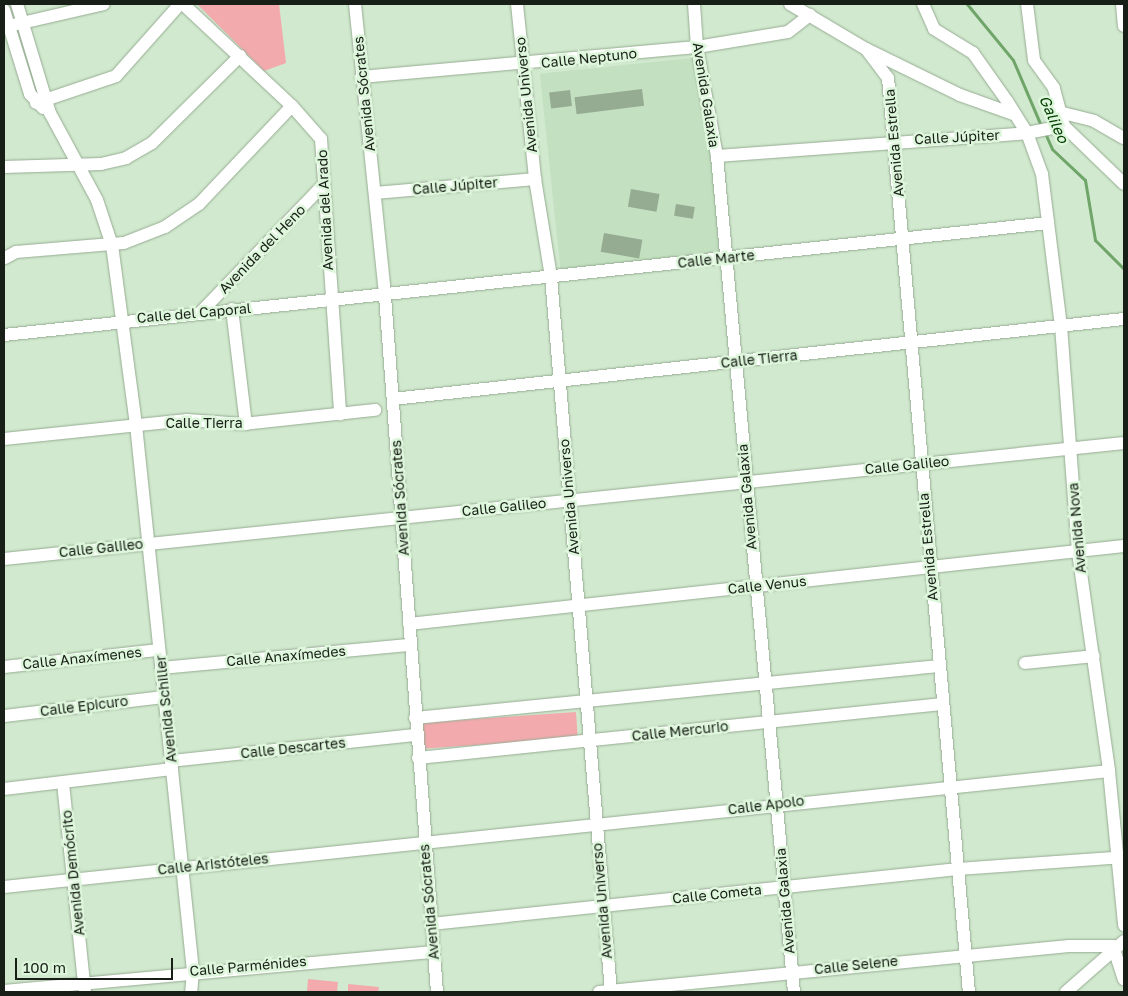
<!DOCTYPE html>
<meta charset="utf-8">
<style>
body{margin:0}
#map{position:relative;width:1128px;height:996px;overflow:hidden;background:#d1e9ce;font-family:"Golos Text",sans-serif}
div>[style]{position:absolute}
.built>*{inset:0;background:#c3e1c0;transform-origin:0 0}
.green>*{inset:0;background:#f2aaad;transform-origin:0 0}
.stream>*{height:3px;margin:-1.5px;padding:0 1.5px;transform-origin:1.5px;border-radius:1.5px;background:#70a56a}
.building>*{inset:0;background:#95ab92;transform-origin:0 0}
.roads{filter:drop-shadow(0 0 1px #96ac93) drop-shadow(0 0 1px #96ac93)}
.minor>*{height:12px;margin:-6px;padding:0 6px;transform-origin:6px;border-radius:6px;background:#fff}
span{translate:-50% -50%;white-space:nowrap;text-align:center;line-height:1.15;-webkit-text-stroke:5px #def6db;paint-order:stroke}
.street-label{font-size:14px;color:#171f16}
.water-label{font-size:15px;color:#033e01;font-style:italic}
.frame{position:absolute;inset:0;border:5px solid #171f16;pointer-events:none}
.scale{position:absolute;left:15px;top:958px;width:158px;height:22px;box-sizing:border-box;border:2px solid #171f16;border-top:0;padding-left:6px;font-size:15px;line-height:18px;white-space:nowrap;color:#171f16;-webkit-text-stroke:4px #def6db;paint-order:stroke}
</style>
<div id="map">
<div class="built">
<div style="left:700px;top:57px;width:201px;height:161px;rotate:84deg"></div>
</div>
<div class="green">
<div style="clip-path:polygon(197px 4px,279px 4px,286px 63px,264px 71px)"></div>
<div style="left:576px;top:712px;width:26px;height:156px;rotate:86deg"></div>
<div style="clip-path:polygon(308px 979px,338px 982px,337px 992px,307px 992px)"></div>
<div style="clip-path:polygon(348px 984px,379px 987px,378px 992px,348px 992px)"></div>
</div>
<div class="stream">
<div style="left:967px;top:4px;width:72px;rotate:50.6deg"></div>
<div style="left:1013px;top:60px;width:74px;rotate:66.9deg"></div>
<div style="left:1045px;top:133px;width:17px;rotate:66deg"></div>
<div style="left:1052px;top:149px;width:45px;rotate:43.2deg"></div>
<div style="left:1085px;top:180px;width:61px;rotate:80.5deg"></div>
<div style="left:1095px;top:240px;width:41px;rotate:45deg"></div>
</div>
<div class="building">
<div style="left:642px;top:89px;width:17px;height:68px;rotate:83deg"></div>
<div style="left:570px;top:90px;width:16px;height:21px;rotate:83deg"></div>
<div style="left:631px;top:189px;width:29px;height:18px;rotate:10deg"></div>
<div style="left:676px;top:204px;width:19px;height:12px;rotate:9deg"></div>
<div style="left:604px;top:233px;width:39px;height:19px;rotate:10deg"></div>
</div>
<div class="roads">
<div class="minor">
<div style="left:17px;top:4px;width:114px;rotate:73.2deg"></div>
<div style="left:50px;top:113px;width:99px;rotate:61.6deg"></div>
<div style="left:97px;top:200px;width:47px;rotate:71.6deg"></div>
<div style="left:112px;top:245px;width:182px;rotate:82.4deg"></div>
<div style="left:136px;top:425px;width:549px;rotate:84.04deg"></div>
<div style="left:193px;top:971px;width:21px;rotate:95deg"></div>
<div style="left:183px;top:4px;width:149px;rotate:43.1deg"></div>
<div style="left:292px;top:106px;width:44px;rotate:48.7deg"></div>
<div style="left:321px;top:139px;width:276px;rotate:86deg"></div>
<div style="left:355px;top:4px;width:294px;rotate:84.1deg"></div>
<div style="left:385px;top:296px;width:698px;rotate:85.73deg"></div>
<div style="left:517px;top:4px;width:176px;rotate:84.1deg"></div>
<div style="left:535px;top:179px;width:99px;rotate:80.7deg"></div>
<div style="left:551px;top:277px;width:718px;rotate:85.2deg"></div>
<div style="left:694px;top:4px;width:43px;rotate:86deg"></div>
<div style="left:697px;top:47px;width:111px;rotate:79.6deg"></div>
<div style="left:717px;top:156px;width:840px;rotate:84.74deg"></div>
<div style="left:790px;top:4px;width:88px;rotate:30.6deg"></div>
<div style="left:866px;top:49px;width:105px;rotate:26.1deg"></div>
<div style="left:960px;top:95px;width:59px;rotate:19.7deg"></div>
<div style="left:923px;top:4px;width:27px;rotate:66deg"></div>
<div style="left:934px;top:29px;width:46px;rotate:31.6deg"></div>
<div style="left:973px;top:53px;width:59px;rotate:54.7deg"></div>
<div style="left:1007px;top:101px;width:38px;rotate:58deg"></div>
<div style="left:1027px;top:133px;width:44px;rotate:69.9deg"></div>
<div style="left:1042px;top:174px;width:153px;rotate:82.9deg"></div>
<div style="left:1061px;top:326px;width:227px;rotate:85.7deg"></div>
<div style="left:1078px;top:552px;width:221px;rotate:81.9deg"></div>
<div style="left:1109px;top:771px;width:155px;rotate:84.4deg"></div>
<div style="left:1122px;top:4px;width:22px;rotate:85deg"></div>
<div style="left:4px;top:10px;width:88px;rotate:72.8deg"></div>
<div style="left:30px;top:94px;width:19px;rotate:47deg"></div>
<div style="left:13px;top:25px;width:93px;rotate:-13deg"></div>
<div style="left:866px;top:49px;width:36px;rotate:53deg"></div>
<div style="left:888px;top:78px;width:918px;rotate:84.94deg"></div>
<div style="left:361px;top:77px;width:337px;rotate:-5.1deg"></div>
<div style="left:697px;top:47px;width:92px;rotate:-9.4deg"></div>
<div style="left:788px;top:32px;width:28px;rotate:-38deg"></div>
<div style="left:36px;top:103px;width:84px;rotate:-18.6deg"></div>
<div style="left:116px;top:76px;width:96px;rotate:-48.4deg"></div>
<div style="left:1063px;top:113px;width:32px;rotate:14deg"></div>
<div style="left:1094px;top:121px;width:34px;rotate:30deg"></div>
<div style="left:1064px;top:126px;width:83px;rotate:44deg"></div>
<div style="left:717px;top:156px;width:311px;rotate:-4.2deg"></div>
<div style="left:1027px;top:133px;width:38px;rotate:-11deg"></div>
<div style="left:1064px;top:126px;width:39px;rotate:-105deg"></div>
<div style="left:1054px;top:88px;width:34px;rotate:-126deg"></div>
<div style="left:1034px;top:60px;width:56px;rotate:-97.1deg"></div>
<div style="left:4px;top:167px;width:97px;rotate:-1.8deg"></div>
<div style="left:101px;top:164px;width:26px;rotate:-13deg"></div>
<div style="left:126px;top:158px;width:30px;rotate:-30deg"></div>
<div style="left:152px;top:143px;width:124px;rotate:-44.7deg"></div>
<div style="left:375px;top:193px;width:161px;rotate:-5deg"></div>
<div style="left:5px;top:258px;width:13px;rotate:-29deg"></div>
<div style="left:16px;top:252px;width:108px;rotate:-4.8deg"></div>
<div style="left:124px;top:243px;width:44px;rotate:-21.3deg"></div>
<div style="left:165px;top:227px;width:41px;rotate:-34.1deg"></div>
<div style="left:199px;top:204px;width:135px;rotate:-46.5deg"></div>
<div style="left:232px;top:309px;width:116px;rotate:83.1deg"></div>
<div style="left:200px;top:313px;width:178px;rotate:-46.1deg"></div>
<div style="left:4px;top:335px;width:1050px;rotate:-6.12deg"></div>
<div style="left:393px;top:399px;width:735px;rotate:-6.25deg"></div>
<div style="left:4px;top:439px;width:184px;rotate:-5.9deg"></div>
<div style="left:187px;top:420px;width:56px;rotate:4.1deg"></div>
<div style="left:243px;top:424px;width:133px;rotate:-6.1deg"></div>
<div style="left:4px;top:559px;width:1126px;rotate:-5.91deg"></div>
<div style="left:409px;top:624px;width:719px;rotate:-6.23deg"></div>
<div style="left:1025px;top:663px;width:69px;rotate:-5.8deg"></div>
<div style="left:4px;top:667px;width:156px;rotate:-6.3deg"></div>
<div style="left:161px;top:668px;width:251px;rotate:-5.3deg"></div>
<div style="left:4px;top:716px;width:161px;rotate:-6.8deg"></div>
<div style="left:415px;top:718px;width:527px;rotate:-5.67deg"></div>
<div style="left:418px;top:758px;width:527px;rotate:-5.88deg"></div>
<div style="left:171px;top:761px;width:246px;rotate:-6.1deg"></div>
<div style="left:63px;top:783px;width:210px;rotate:84deg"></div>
<div style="left:4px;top:789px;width:169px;rotate:-6.8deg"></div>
<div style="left:4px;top:887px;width:1111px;rotate:-5.99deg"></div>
<div style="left:431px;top:924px;width:530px;rotate:-5.96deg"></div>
<div style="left:958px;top:869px;width:166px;rotate:-4.1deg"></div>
<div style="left:4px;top:991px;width:431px;rotate:-5.2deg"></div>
<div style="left:599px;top:992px;width:472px;rotate:-5.6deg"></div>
<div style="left:1069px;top:946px;width:44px"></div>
<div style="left:1113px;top:946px;width:35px;rotate:72deg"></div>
<div style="left:1066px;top:992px;width:77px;rotate:-41.3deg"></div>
</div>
</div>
<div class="street-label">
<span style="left:589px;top:58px;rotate:-6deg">Calle Neptuno</span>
<span style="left:364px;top:94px;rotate:-96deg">Avenida Sócrates</span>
<span style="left:526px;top:95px;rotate:-96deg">Avenida Universo</span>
<span style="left:706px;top:95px;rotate:81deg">Avenida Galaxia</span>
<span style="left:957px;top:137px;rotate:-3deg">Calle Júpiter</span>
<span style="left:894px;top:143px;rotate:-95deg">Avenida Estrella</span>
<span style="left:455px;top:186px;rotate:-5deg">Calle Júpiter</span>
<span style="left:325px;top:210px;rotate:-93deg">Avenida del Arado</span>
<span style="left:262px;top:249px;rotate:-46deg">Avenida del Heno</span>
<span style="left:716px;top:259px;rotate:-6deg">Calle Marte</span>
<span style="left:194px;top:313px;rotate:-5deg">Calle del Caporal</span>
<span style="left:759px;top:359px;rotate:-6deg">Calle Tierra</span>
<span style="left:204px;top:423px">Calle Tierra</span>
<span style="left:907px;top:465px;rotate:-6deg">Calle Galileo</span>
<span style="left:569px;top:497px;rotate:-95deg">Avenida Universo</span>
<span style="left:747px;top:497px;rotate:-95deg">Avenida Galaxia</span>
<span style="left:400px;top:498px;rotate:-94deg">Avenida Sócrates</span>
<span style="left:504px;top:507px;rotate:-6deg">Calle Galileo</span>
<span style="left:1077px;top:528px;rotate:-95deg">Avenida Nova</span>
<span style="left:928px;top:547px;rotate:-95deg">Avenida Estrella</span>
<span style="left:101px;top:548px;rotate:-6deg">Calle Galileo</span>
<span style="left:767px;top:585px;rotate:-6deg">Calle Venus</span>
<span style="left:286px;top:656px;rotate:-5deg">Calle Anaxímedes</span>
<span style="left:82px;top:658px;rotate:-6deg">Calle Anaxímenes</span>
<span style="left:84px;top:706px;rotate:-7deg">Calle Epicuro</span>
<span style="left:166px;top:709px;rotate:-96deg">Avenida Schiller</span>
<span style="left:680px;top:731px;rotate:-6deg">Calle Mercurio</span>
<span style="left:293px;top:748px;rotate:-6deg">Calle Descartes</span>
<span style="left:766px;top:805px;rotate:-7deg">Calle Apolo</span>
<span style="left:213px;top:864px;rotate:-6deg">Calle Aristóteles</span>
<span style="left:73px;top:873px;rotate:-96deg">Avenida Demócrito</span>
<span style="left:717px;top:894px;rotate:-6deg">Calle Cometa</span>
<span style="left:602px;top:901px;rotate:-95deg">Avenida Universo</span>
<span style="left:785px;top:901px;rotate:-95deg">Avenida Galaxia</span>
<span style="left:429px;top:902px;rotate:-95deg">Avenida Sócrates</span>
<span style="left:856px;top:965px;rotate:-6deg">Calle Selene</span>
<span style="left:248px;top:966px;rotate:-5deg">Calle Parménides</span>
</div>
<div class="water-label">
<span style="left:1054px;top:119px;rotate:66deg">Galileo</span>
</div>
<div class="frame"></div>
<div class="scale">100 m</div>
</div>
